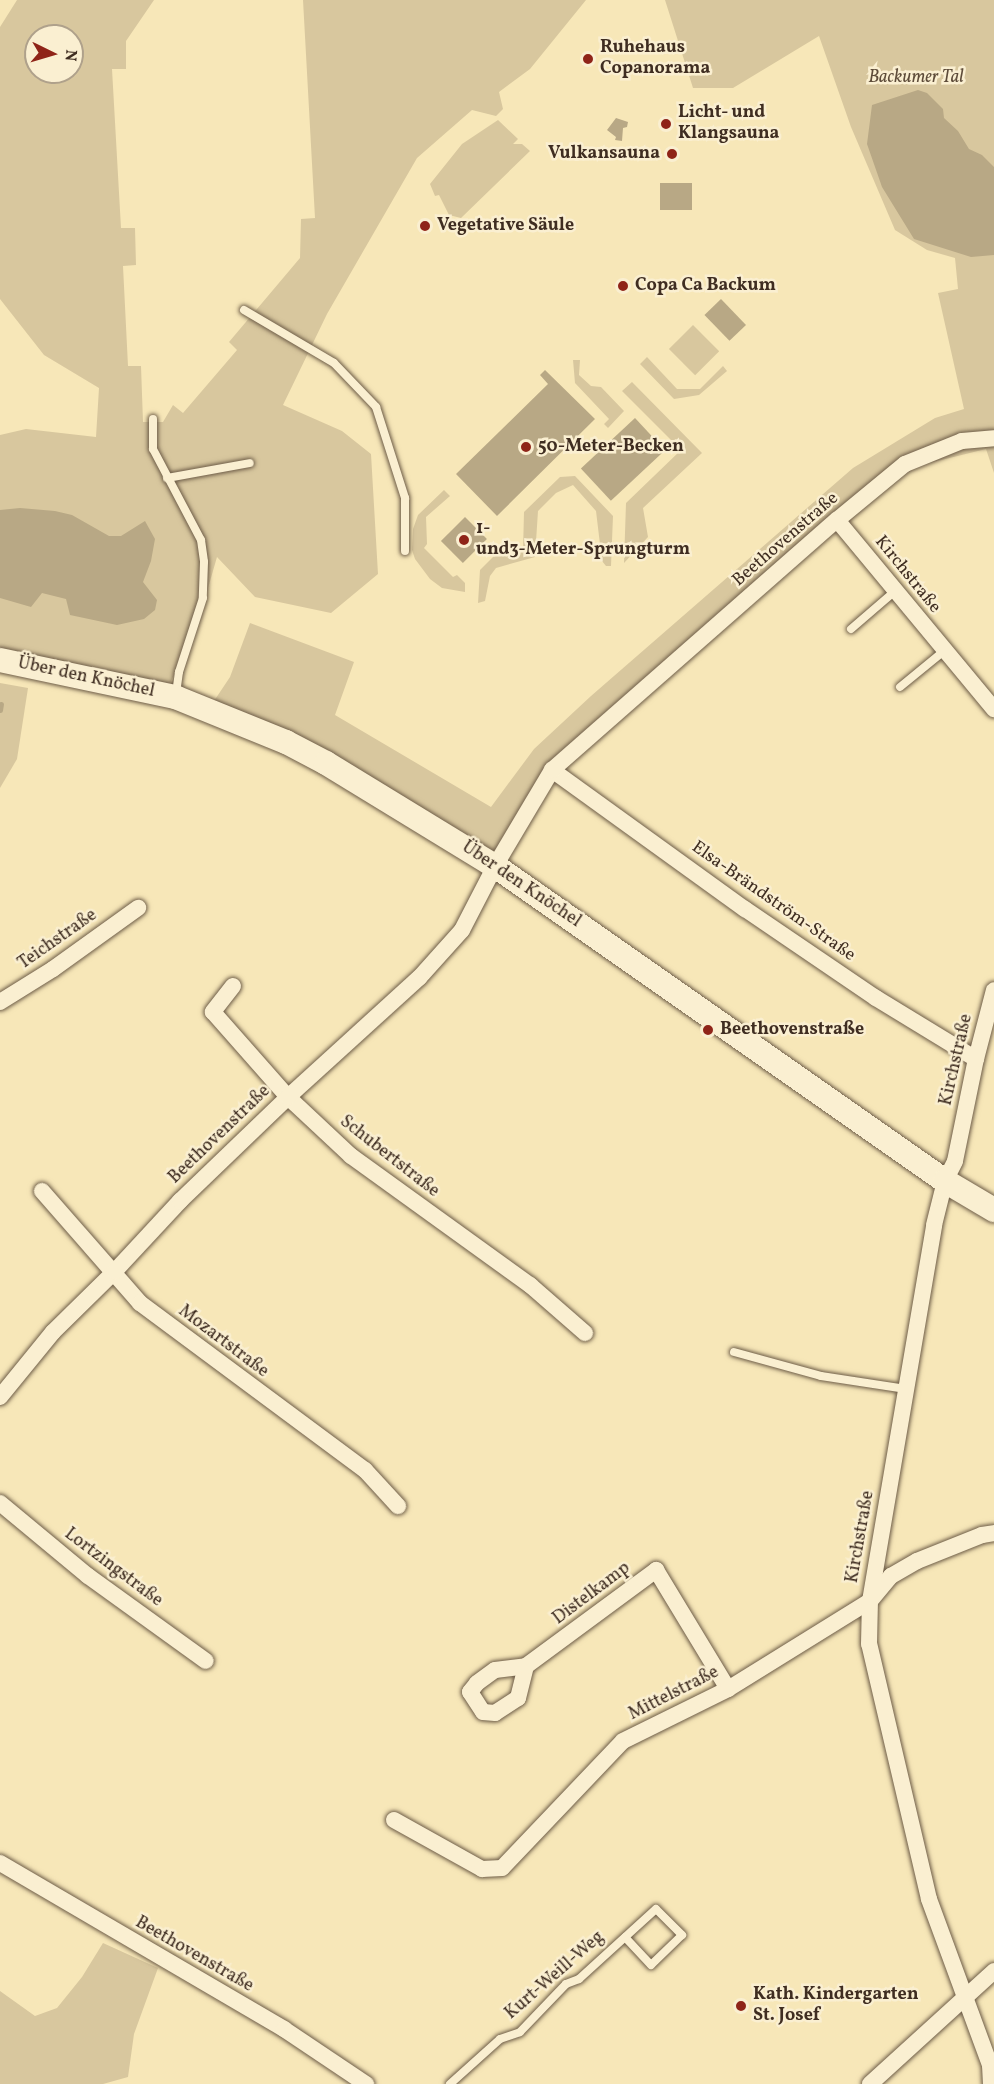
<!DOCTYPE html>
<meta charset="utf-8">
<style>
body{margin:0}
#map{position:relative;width:994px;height:2084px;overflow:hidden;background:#f7e7b8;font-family:Vollkorn,serif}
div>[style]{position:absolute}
.green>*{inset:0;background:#d8c79e;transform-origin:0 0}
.water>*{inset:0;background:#b8a885;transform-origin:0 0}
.stream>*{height:5px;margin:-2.5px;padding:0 2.5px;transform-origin:2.5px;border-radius:2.5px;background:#b8a885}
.roads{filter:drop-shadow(0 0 2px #6d5c47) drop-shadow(0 0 2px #6d5c47)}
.service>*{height:8px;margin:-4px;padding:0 4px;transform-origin:4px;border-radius:4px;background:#faefd1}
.minor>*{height:16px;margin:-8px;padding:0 8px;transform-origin:8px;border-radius:8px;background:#faefd1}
.secondary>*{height:24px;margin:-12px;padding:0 12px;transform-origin:12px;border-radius:12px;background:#faefd1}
.dots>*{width:16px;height:16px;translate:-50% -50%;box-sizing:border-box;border:3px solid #faefd1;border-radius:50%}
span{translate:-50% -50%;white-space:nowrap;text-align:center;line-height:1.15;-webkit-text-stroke:5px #faefd1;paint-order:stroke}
.poi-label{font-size:18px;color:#3f2d21;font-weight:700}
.left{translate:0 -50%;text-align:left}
.right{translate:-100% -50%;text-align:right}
.park-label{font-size:18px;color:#5e4c3a;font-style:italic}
.street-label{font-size:18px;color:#3f2d21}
.north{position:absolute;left:24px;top:24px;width:60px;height:60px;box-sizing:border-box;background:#faefd1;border:2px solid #afa18b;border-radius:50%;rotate:95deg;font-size:16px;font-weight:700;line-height:24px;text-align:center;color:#3f2d21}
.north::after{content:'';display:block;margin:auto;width:21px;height:27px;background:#8f2418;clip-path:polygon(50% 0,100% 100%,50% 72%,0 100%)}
</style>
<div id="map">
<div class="green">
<div style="clip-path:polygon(evenodd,17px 0,154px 0,126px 41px,126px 69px,112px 69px,121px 228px,135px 228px,136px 265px,123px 266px,128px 366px,141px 366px,143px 422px,163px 422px,173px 405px,183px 413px,237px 350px,229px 342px,300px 258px,301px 219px,315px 218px,303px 0,586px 0,530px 69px,499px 92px,503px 109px,496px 116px,472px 110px,417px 158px,327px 314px,283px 405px,342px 431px,371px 454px,378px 574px,331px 613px,255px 597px,217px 557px,195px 633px,169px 685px,0 648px,0 435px,26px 429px,96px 437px,99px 388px,44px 355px,0 299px,0 27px,17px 0,36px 36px,72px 36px,72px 72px,36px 72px,36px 36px)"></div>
<div style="clip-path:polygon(665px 0,994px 0,994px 473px,986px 449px,917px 466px,905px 464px,575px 751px,495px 866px,208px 710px,230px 677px,250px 623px,354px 662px,335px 715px,491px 807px,534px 749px,591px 696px,853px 468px,935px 418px,964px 409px,938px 293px,958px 289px,955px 258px,927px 250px,895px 230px,851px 127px,819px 36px,733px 88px,693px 88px)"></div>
<div style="clip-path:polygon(498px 120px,518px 139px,513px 144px,522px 144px,530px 151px,461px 218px,449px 215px,439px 195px,435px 196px,430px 184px,462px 144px)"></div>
<div style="left:693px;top:325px;width:37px;height:34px;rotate:45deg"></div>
<div style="clip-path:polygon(647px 357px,677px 389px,700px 389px,723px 366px,727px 371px,699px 395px,674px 399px,640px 364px)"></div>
<div style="clip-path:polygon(573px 360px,580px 360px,579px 375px,591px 386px,601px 387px,624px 411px,608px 428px,604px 424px,609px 419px,575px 383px)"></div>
<div style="clip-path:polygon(632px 382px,702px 453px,643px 508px,648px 537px,624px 563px,626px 503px,681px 450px,622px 391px)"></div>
<div style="clip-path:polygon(575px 476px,613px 516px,611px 566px,606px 566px,602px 561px,596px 511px,573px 485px,556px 493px,538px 511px,535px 557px,496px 568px,490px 576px,485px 601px,478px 603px,480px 570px,498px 552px,523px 551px,524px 512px,560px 477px)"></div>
<div style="clip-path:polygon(444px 490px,450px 496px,426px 517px,427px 544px,424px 548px,453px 577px,457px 575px,465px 583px,465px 592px,442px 588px,430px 579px,415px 559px,412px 550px,413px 529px,418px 515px)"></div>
<div style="clip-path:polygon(0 683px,28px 688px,17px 759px,0 788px)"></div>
<div style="clip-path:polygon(103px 1943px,158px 1968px,134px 2034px,128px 2077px,103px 2084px,0 2084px,0 1991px,35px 2016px,57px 2008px,82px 1977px)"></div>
</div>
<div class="water">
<div style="clip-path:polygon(918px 90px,927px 93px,943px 109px,944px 118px,958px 131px,969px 149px,982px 155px,994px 167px,994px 255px,971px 257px,914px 239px,882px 187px,867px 144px,872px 105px)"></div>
<div style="clip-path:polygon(616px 118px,628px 122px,627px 127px,623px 128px,622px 141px,615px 140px,616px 137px,607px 130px)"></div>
<div style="left:660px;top:183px;width:32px;height:27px"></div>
<div style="left:721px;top:299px;width:36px;height:23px;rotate:46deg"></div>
<div style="clip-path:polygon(545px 370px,595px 419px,497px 516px,456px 474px,548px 384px,540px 375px)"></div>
<div style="left:635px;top:418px;width:44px;height:74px;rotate:47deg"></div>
<div style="clip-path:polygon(20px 508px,55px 511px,72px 515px,109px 536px,121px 536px,145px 521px,155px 539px,151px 561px,143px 582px,157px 600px,155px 610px,144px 619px,117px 625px,70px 615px,66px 599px,42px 593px,31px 607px,0 598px,0 510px)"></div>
<div style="left:465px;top:517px;width:31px;height:34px;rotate:45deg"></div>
</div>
<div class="stream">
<div style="left:0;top:710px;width:6px;rotate:-81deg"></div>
</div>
<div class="roads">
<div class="service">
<div style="left:244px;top:310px;width:104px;rotate:30.5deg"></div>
<div style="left:334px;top:363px;width:61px;rotate:46.3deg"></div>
<div style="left:376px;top:407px;width:96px;rotate:72.3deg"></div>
<div style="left:405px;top:498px;width:53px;rotate:90deg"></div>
<div style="left:153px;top:419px;width:30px;rotate:90deg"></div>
<div style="left:153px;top:449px;width:103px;rotate:62.2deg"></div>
<div style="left:201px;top:540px;width:22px;rotate:82deg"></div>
<div style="left:204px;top:562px;width:36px;rotate:92deg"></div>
<div style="left:203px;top:598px;width:78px;rotate:108deg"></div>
<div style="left:179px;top:672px;width:22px;rotate:98deg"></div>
<div style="left:167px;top:478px;width:84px;rotate:-10.2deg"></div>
<div style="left:851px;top:629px;width:57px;rotate:-40.7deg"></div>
<div style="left:900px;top:687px;width:57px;rotate:-39.3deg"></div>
<div style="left:734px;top:1352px;width:90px;rotate:15.4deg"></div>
<div style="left:821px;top:1376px;width:86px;rotate:8.7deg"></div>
<div style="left:450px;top:2084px;width:67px;rotate:-42deg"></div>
<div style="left:500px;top:2039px;width:21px;rotate:-19deg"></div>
<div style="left:520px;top:2032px;width:66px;rotate:-46.2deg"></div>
<div style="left:566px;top:1984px;width:14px;rotate:-21deg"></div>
<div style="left:579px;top:1979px;width:104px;rotate:-42.3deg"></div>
<div style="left:656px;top:1909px;width:37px;rotate:45deg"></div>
<div style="left:682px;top:1935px;width:43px;rotate:135.9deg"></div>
<div style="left:651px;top:1965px;width:38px;rotate:-133deg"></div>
</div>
<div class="minor">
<div style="left:837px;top:520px;width:246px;rotate:50.3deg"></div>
<div style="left:552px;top:770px;width:238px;rotate:35.8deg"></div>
<div style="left:745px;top:909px;width:158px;rotate:34.2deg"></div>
<div style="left:876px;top:998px;width:117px;rotate:31.4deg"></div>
<div style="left:233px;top:986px;width:33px;rotate:128deg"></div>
<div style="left:213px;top:1012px;width:113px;rotate:48.6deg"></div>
<div style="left:288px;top:1097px;width:86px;rotate:43.1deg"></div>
<div style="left:351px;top:1156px;width:221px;rotate:35.8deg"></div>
<div style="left:530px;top:1285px;width:73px;rotate:41.1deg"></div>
<div style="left:0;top:1002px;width:62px;rotate:-31.9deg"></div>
<div style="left:53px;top:969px;width:105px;rotate:-35.7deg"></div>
<div style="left:42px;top:1191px;width:149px;rotate:48.8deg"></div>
<div style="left:140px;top:1303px;width:280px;rotate:36.6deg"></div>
<div style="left:365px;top:1470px;width:49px;rotate:47.5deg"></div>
<div style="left:0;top:1397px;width:84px;rotate:-50.8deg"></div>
<div style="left:53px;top:1332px;width:87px;rotate:-44.5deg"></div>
<div style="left:115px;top:1271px;width:96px;rotate:-47.1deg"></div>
<div style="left:180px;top:1201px;width:150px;rotate:-43.9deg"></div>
<div style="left:288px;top:1097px;width:177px;rotate:-42.3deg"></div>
<div style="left:419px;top:978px;width:64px;rotate:-48.1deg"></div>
<div style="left:462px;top:930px;width:72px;rotate:-62.7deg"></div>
<div style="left:495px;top:866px;width:112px;rotate:-59.3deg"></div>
<div style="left:552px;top:770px;width:379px;rotate:-41.3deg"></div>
<div style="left:837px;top:520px;width:88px;rotate:-39.5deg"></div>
<div style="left:905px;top:464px;width:61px;rotate:-22deg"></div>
<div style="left:962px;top:441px;width:32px;rotate:-5deg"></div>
<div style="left:0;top:1503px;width:114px;rotate:39.7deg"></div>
<div style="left:88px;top:1576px;width:145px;rotate:35.8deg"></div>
<div style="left:526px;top:1666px;width:33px;rotate:104deg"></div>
<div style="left:518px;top:1698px;width:27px;rotate:147deg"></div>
<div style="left:495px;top:1713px;width:12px;rotate:-175deg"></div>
<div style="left:483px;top:1712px;width:24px;rotate:-123deg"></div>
<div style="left:470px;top:1692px;width:11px;rotate:-52deg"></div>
<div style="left:477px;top:1683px;width:22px;rotate:-36deg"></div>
<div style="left:495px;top:1670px;width:31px;rotate:-7deg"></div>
<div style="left:526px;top:1666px;width:162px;rotate:-36.4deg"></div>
<div style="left:656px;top:1570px;width:139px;rotate:58.8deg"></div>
<div style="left:394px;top:1820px;width:101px;rotate:29.1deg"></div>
<div style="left:482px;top:1869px;width:20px;rotate:-3deg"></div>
<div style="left:502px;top:1868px;width:175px;rotate:-46.4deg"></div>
<div style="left:623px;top:1741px;width:117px;rotate:-26.3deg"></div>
<div style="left:728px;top:1689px;width:167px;rotate:-31.8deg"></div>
<div style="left:870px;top:1601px;width:33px;rotate:-50deg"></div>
<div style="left:891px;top:1576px;width:30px;rotate:-30deg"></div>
<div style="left:917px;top:1561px;width:70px;rotate:-21.8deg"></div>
<div style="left:982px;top:1535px;width:12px;rotate:-9deg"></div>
<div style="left:0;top:1863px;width:329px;rotate:30.3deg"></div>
<div style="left:284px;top:2029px;width:99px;rotate:33.9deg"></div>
<div style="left:870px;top:2084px;width:168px;rotate:-42.3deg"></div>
<div style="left:991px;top:2084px;width:19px;rotate:-93deg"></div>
<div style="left:990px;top:2065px;width:177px;rotate:-110.2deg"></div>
<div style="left:929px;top:1899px;width:262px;rotate:-103.2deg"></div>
<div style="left:869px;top:1644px;width:43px;rotate:-88.7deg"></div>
<div style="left:870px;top:1601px;width:381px;rotate:-80.3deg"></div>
<div style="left:934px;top:1225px;width:45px;rotate:-76deg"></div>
<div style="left:945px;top:1181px;width:22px;rotate:-63deg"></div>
<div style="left:955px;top:1161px;width:104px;rotate:-78.4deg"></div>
<div style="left:976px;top:1059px;width:71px;rotate:-75.4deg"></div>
</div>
<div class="secondary">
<div style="left:0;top:660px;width:179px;rotate:11.9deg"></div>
<div style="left:175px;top:697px;width:120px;rotate:22.1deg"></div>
<div style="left:286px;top:742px;width:45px;rotate:27.7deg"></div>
<div style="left:326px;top:763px;width:198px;rotate:31.4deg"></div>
<div style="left:495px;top:866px;width:549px;rotate:34.99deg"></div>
<div style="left:945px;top:1181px;width:57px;rotate:30.6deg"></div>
</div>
</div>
<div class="dots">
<div style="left:588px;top:59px;background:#8f2418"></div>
<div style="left:666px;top:124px;background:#8f2418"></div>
<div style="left:672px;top:154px;background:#8f2418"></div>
<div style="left:425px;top:226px;background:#8f2418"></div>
<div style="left:623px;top:286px;background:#8f2418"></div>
<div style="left:526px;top:447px;background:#8f2418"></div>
<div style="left:464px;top:540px;background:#8f2418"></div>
<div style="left:708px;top:1030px;background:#8f2418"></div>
<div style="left:741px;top:2006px;background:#8f2418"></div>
</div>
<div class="poi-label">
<span class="left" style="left:600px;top:59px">Ruhehaus<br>Copanorama</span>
<span class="left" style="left:678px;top:124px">Licht- und<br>Klangsauna</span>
<span class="right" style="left:660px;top:154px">Vulkansauna</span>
<span class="left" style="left:437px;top:226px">Vegetative Säule</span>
<span class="left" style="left:635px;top:286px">Copa Ca Backum</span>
<span class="left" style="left:538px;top:447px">50-Meter-Becken</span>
<span class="left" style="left:476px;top:540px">1-<br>und3-Meter-Sprungturm</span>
<span class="left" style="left:720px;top:1030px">Beethovenstraße</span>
<span class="left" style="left:753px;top:2006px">Kath. Kindergarten<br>St. Josef</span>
</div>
<div class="park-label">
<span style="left:916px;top:78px">Backumer Tal</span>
</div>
<div class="street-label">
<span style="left:786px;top:540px;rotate:-41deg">Beethovenstraße</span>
<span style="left:907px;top:575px;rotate:51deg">Kirchstraße</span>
<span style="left:86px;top:678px;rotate:12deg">Über den Knöchel</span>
<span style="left:521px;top:885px;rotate:34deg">Über den Knöchel</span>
<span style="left:773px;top:902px;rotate:35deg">Elsa-Brändström-Straße</span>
<span style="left:58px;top:940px;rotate:-35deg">Teichstraße</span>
<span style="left:957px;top:1060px;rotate:-77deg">Kirchstraße</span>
<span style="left:220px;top:1135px;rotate:-44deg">Beethovenstraße</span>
<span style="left:389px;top:1157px;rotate:38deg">Schubertstraße</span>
<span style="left:223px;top:1342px;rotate:37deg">Mozartstraße</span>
<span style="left:861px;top:1537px;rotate:-80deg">Kirchstraße</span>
<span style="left:113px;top:1568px;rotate:37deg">Lortzingstraße</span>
<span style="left:592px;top:1594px;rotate:-37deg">Distelkamp</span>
<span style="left:674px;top:1694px;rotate:-27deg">Mittelstraße</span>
<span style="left:194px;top:1955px;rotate:30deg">Beethovenstraße</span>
<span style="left:555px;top:1976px;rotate:-41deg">Kurt-Weill-Weg</span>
</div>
<div class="north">N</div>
</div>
